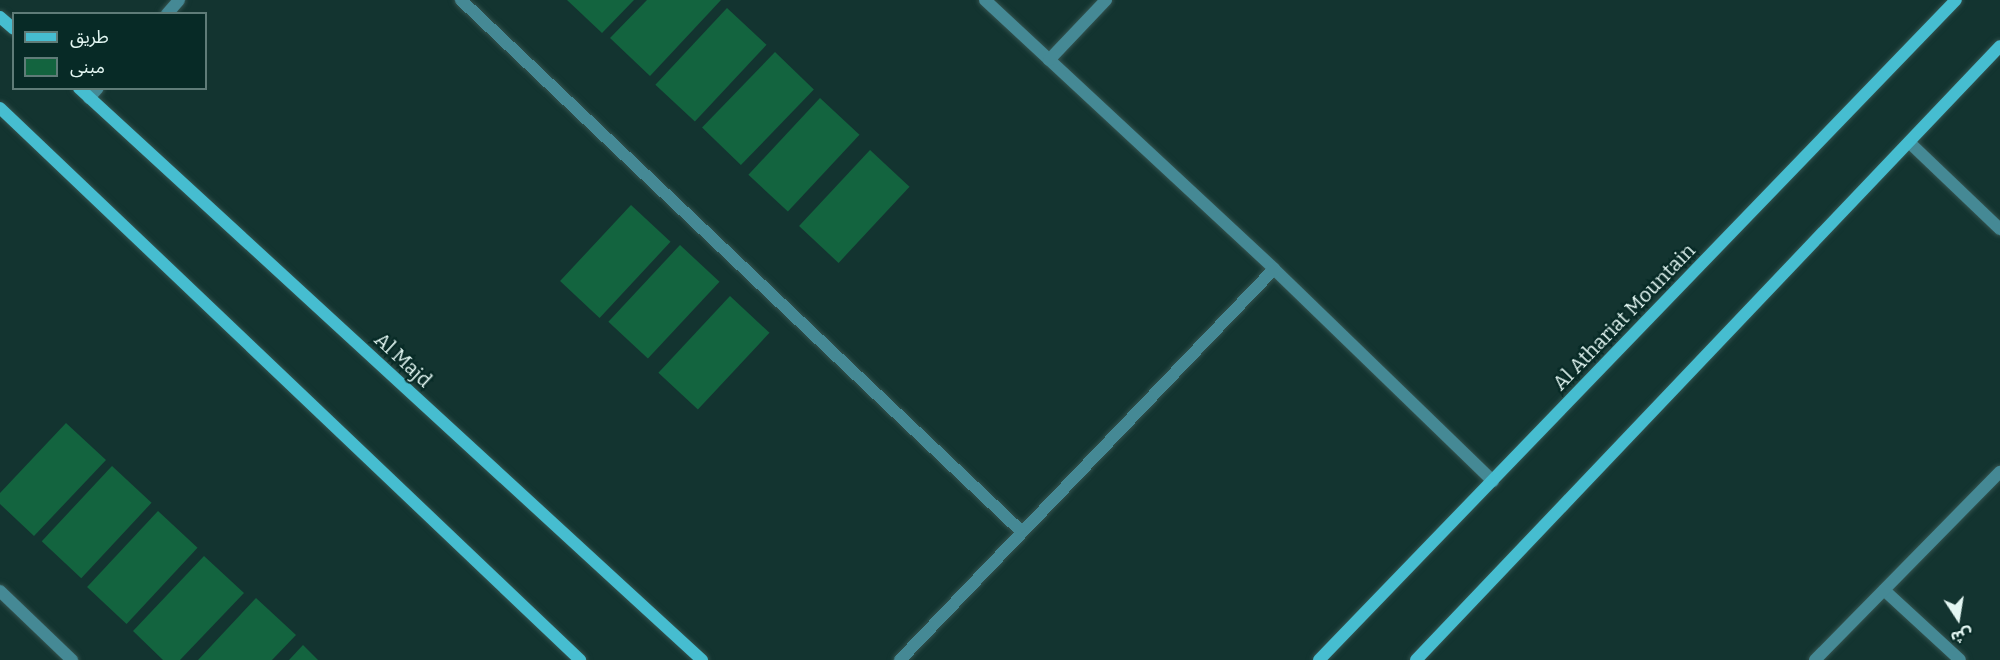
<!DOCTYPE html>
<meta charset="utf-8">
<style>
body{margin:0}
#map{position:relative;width:2000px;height:660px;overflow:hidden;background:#133430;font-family:Bitter,"Noto Sans Arabic",serif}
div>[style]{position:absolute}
.building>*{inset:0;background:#13643f;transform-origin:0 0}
.roads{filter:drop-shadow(0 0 2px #34534f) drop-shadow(0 0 2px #34534f)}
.street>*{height:12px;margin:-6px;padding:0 6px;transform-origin:6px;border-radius:6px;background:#458995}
.secondary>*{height:12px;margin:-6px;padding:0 6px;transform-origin:6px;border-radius:6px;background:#46bdd0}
span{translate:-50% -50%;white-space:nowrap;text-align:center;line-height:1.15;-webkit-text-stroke:4.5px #072a26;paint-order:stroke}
.street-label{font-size:20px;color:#e4f7f3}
.legend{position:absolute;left:12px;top:12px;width:195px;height:78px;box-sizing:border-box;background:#072a26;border:2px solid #5f7c78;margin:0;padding:8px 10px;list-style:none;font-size:18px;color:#e4f7f3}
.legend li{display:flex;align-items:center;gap:12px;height:30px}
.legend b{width:30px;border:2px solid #5f7c78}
.north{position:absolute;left:1928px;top:588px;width:60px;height:60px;-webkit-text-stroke:4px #072a26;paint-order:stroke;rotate:168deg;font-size:16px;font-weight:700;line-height:24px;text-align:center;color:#e4f7f3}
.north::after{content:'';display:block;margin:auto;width:21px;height:27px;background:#e4f7f3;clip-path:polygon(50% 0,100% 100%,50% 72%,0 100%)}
</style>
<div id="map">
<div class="building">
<div style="clip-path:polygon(567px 0,634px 0,602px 33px)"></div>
<div style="clip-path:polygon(647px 0,721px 0,650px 76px,610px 38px)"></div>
<div style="left:727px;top:8px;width:54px;height:105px;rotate:43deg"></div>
<div style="left:775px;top:52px;width:54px;height:105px;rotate:44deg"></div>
<div style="left:820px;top:98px;width:54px;height:105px;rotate:43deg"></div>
<div style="left:870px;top:150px;width:54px;height:104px;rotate:43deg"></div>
<div style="left:631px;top:205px;width:54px;height:104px;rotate:43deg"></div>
<div style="left:680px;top:245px;width:54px;height:105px;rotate:43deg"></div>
<div style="left:730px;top:296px;width:54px;height:105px;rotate:43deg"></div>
<div style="clip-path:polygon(66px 423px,106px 460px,34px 536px,0 504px,0 493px)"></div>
<div style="left:112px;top:466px;width:54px;height:103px;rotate:43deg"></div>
<div style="left:158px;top:511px;width:54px;height:104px;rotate:43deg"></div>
<div style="clip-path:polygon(204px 556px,244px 593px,180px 660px,163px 660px,133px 631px)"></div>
<div style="clip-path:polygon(256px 598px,296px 635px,272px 660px,198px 660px)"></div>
<div style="clip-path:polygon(303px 645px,318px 660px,289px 660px)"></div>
</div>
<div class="roads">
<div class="street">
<div style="left:461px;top:0;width:773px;rotate:43.48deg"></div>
<div style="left:985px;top:0;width:395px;rotate:42.9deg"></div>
<div style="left:1274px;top:269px;width:305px;rotate:44.1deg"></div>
<div style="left:167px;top:14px;width:18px;rotate:-49deg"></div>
<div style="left:1049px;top:60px;width:83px;rotate:-46.5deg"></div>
<div style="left:89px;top:98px;width:13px;rotate:-48deg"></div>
<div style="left:1911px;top:144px;width:123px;rotate:43.7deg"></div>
<div style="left:1884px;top:590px;width:103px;rotate:42.6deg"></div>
<div style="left:0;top:591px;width:100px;rotate:43.8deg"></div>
<div style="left:900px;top:660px;width:541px;rotate:-46.27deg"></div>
<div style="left:1815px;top:660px;width:264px;rotate:-45.5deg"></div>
</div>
<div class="secondary">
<div style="left:0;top:17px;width:18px;rotate:41deg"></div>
<div style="left:79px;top:88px;width:846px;rotate:42.56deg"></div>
<div style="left:0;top:108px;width:801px;rotate:43.58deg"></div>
<div style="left:1319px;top:660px;width:917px;rotate:-46.02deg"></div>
<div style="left:1416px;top:660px;width:847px;rotate:-46.43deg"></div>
</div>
</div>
<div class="street-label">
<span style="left:1624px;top:317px;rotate:-46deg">Al Athariat Mountain</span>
<span style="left:403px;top:360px;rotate:43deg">Al Majd</span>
</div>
<ul class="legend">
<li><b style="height:8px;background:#46bdd0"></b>طريق</li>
<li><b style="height:16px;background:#13643f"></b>مبنى</li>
</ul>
<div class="north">ش</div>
</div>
